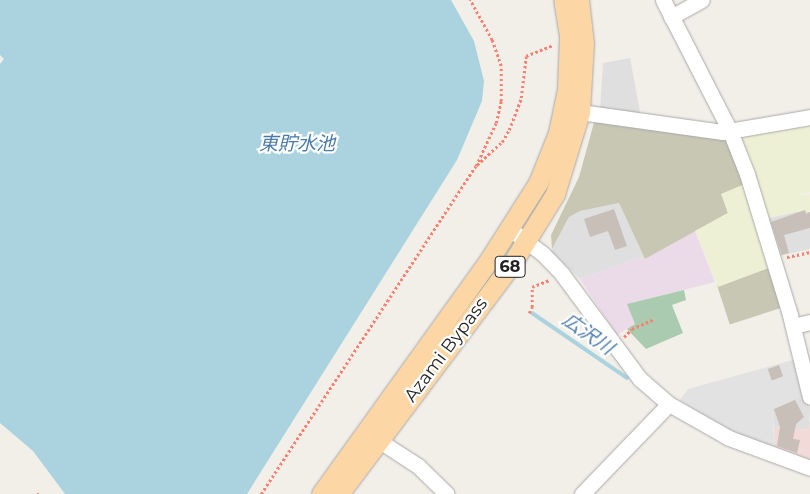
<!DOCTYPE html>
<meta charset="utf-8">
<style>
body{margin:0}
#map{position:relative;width:810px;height:494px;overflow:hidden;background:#f2efe9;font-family:Montserrat,"Noto Sans JP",sans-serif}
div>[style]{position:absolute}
.residential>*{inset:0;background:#e0dfdf}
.commercial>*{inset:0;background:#f2dad9}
.industrial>*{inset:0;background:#ebdbe8}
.construction>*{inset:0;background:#c7c7b4;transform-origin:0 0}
.farmland>*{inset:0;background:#eef0d5}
.cemetery>*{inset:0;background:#aacbaf}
.parking>*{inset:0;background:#e2e2e2}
.water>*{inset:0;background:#aad3df}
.stream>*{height:4px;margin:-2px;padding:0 2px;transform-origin:2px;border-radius:2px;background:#aad3df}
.building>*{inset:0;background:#c7bfb8;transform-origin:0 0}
.path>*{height:2.5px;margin-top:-1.25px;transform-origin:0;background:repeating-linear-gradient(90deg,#fa8072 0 2.5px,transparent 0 5px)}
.roads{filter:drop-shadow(0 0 1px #a9a9a9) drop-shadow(0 0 1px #a9a9a9)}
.minor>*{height:15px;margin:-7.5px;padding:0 7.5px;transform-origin:7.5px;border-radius:7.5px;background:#fff}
.major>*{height:19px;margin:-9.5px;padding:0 9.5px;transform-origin:9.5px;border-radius:9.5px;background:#fcd6a4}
span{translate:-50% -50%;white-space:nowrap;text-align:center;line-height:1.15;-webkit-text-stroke:4.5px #fff;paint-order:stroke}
.shield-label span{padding:1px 4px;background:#fff;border:1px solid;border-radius:4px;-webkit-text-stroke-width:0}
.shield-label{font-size:16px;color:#222;font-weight:700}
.street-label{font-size:18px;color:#222}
.water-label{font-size:19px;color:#4a7aab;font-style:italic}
</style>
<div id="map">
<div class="residential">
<div style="clip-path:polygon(630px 58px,641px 117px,600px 111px,603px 63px)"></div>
<div style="clip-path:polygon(619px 203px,645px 259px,638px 258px,580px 279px,551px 251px,569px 217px,580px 211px)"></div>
<div style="clip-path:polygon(805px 210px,810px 212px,810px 249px,779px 256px,765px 219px)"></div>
<div style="clip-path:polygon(803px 396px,810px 408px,809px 430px,774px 427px,772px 409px,775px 405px)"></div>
</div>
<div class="commercial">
<div style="clip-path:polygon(810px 419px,810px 460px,775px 450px,774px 427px,808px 430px)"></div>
</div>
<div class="industrial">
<div style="clip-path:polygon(695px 231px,715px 282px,628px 304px,635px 324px,617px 335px,580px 279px,638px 258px,645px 259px)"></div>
</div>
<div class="construction">
<div style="clip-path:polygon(595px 119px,727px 137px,745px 184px,722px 194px,728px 213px,645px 259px,619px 203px,580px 211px,569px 217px,552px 249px,551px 235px,579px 177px)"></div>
<div style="left:771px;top:267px;width:42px;height:57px;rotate:72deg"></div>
</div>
<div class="farmland">
<div style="clip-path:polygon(810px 123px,810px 192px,799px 195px,810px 195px,810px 212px,793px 212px,765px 219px,737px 138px,741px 134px)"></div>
<div style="clip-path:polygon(745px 184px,771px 267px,718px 287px,695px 231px,728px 213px,721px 194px)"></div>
</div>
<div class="cemetery">
<div style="clip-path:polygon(684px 290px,686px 300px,672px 305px,683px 333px,646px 349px,627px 329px,635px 324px,627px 304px)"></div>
</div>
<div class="parking">
<div style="clip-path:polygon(796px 359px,803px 396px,772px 409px,775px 450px,721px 426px,680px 400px,688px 389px)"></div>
</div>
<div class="water">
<div style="clip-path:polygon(0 0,451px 0,474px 41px,484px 81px,482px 101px,457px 160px,247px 494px,65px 494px,33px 451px,0 423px,0 64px,4px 59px,0 55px)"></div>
</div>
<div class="stream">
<div style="left:532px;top:313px;width:115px;rotate:34.4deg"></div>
</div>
<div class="building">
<div style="clip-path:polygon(614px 209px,627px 246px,615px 250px,608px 231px,590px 237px,584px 219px)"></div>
<div style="clip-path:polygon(805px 210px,806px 214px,810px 212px,810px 228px,784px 235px,789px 253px,782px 255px,771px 222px)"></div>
<div style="left:779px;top:365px;width:12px;height:12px;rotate:70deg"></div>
<div style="clip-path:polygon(795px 400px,804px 417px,796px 424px,793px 439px,800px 440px,797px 453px,777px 446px,780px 427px,774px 409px)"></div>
</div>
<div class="path">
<div style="left:477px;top:165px;width:34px;rotate:-43deg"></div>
<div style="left:502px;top:142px;width:14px;rotate:-60deg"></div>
<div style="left:509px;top:130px;width:34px;rotate:-69deg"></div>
<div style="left:521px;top:98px;width:42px;rotate:-83.2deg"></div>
<div style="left:526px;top:56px;width:29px;rotate:-22deg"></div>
<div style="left:787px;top:257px;width:24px;rotate:-12deg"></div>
<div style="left:529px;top:313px;width:7px;rotate:-63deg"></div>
<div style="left:532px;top:307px;width:20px;rotate:-90deg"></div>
<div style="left:532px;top:287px;width:18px;rotate:-22deg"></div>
<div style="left:624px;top:337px;width:11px;rotate:-45deg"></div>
<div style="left:632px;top:329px;width:24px;rotate:-24deg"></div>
<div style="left:37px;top:494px;width:4px"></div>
<div style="left:261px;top:494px;width:392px;rotate:-56.8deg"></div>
<div style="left:476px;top:166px;width:47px;rotate:-65.1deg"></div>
<div style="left:496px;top:123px;width:23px;rotate:-77deg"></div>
<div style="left:501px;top:101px;width:35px;rotate:-90deg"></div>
<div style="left:501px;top:66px;width:28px;rotate:-109deg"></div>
<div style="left:492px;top:40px;width:46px;rotate:-118.8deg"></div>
</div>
<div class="roads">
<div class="minor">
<div style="left:663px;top:0;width:147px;rotate:62.9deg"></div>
<div style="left:730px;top:131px;width:46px;rotate:68.4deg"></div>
<div style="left:747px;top:174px;width:147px;rotate:73deg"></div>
<div style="left:790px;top:315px;width:84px;rotate:76.3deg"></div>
<div style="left:671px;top:17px;width:35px;rotate:-29deg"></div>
<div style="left:580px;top:112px;width:144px;rotate:8deg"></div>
<div style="left:723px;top:132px;width:88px;rotate:-9.8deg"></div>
<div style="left:510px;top:229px;width:41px;rotate:37.1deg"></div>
<div style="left:543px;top:254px;width:28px;rotate:46deg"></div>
<div style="left:562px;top:274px;width:131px;rotate:53.4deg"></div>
<div style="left:640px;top:379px;width:38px;rotate:41deg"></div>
<div style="left:669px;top:404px;width:69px;rotate:29.5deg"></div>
<div style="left:729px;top:438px;width:86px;rotate:20.3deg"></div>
<div style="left:793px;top:326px;width:17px;rotate:-13deg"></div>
<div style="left:378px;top:440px;width:48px;rotate:33deg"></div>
<div style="left:418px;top:466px;width:40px;rotate:44deg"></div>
<div style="left:582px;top:494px;width:125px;rotate:-46deg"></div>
</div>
<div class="major">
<div style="left:321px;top:494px;width:284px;rotate:-54.3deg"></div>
<div style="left:487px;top:263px;width:95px;rotate:-57.5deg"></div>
<div style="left:538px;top:183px;width:54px;rotate:-68.2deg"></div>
<div style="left:558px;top:133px;width:45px;rotate:-78.4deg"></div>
<div style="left:567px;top:89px;width:53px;rotate:-87.8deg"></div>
<div style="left:569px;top:36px;width:36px;rotate:-99deg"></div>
<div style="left:339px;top:494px;width:286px;rotate:-53.1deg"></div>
<div style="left:511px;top:265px;width:84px;rotate:-58.2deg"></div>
<div style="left:555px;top:194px;width:86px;rotate:-73deg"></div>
<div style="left:580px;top:112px;width:69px;rotate:-86.7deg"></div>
<div style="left:584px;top:43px;width:43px;rotate:-96.6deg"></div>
</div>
</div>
<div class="shield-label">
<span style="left:510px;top:267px">68</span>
</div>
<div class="street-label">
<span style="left:446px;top:350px;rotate:-53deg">Azami Bypass</span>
</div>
<div class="water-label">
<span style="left:297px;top:144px">東貯水池</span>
<span style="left:588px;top:334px;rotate:35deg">広沢川</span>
</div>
</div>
